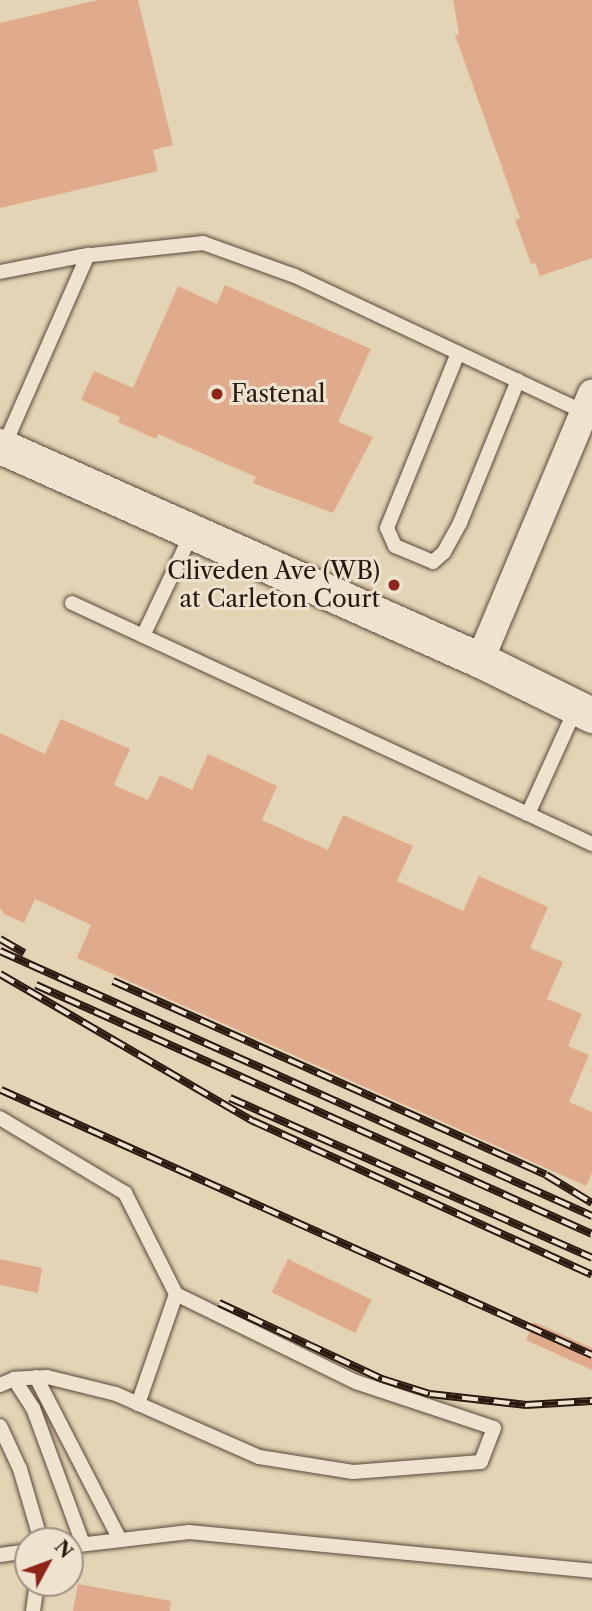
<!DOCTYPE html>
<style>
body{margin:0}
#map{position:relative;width:592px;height:1611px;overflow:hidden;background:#e3d4b5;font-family:"Libre Caslon Text",serif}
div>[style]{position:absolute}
.building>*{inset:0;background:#dfab8c;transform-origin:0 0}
.roads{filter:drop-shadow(0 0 2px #584838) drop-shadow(0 0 2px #584838)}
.service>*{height:14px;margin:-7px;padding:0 7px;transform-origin:7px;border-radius:7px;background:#ede3cf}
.minor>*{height:28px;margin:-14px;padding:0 14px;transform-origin:14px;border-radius:14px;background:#ede3cf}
.tertiary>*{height:35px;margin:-17.5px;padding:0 17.5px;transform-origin:17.5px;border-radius:17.5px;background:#ede3cf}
.rail>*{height:8px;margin-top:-4px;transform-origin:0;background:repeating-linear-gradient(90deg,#ede3cf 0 16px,#29190e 0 32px);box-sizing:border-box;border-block:2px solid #29190e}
.dots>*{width:19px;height:19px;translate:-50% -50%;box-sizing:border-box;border:4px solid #ede3cf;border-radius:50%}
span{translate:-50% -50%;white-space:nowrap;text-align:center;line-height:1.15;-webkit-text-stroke:6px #ede3cf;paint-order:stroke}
.poi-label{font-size:24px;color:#29190e}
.left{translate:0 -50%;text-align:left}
.right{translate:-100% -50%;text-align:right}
.north{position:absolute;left:14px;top:1527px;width:70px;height:70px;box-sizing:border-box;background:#ede3cf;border:2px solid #9f9282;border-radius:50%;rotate:49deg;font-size:19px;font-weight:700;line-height:28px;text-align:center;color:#29190e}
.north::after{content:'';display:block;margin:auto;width:24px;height:32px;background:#8f2418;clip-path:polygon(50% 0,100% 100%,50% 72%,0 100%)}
</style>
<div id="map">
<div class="building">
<div style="clip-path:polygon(98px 0,138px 0,173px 145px,153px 150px,158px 171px,0 208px,0 23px)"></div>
<div style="clip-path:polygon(453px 0,592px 0,592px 258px,540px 276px,535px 263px,531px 264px,515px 220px,520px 218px,455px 35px,459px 34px)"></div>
<div style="clip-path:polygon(225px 285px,371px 349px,338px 422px,373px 437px,333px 513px,253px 483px,256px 477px,158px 434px,156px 439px,118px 422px,120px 417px,81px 400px,94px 371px,133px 388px,178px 286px,217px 304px)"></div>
<div style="clip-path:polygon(61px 719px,130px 749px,114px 785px,148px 800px,160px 775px,192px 790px,208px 754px,277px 786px,262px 820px,328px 850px,343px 815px,413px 846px,397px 881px,463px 911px,479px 876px,548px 907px,530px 948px,563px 962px,547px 999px,582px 1014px,568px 1046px,589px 1055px,569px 1102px,592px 1112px,592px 1173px,586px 1186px,77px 958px,91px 925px,35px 899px,24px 923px,4px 914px,0 908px,0 733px,45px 754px)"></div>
<div style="clip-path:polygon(0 1259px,42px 1268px,38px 1293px,0 1285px)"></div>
<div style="left:288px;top:1259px;width:93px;height:37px;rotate:26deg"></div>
<div style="clip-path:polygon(534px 1322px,592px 1348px,592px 1370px,526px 1340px)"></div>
<div style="clip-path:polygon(78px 1584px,171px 1601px,170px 1611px,73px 1611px)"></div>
</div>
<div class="roads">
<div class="service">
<div style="left:0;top:272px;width:84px;rotate:-11deg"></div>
<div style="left:82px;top:256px;width:122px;rotate:-6.1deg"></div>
<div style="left:203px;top:243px;width:98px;rotate:19.7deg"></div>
<div style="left:295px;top:276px;width:319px;rotate:25.2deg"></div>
<div style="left:458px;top:353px;width:189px;rotate:112.1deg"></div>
<div style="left:387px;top:528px;width:20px;rotate:66deg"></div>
<div style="left:395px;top:546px;width:41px;rotate:22.8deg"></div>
<div style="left:433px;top:562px;width:15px;rotate:-42deg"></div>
<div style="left:444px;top:552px;width:33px;rotate:-61deg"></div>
<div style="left:460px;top:523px;width:154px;rotate:-67.9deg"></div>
<div style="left:4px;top:446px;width:209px;rotate:-66.3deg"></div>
<div style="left:72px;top:603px;width:502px;rotate:24.83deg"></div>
<div style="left:528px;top:814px;width:116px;rotate:-65.6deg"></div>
<div style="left:143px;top:636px;width:114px;rotate:-64.6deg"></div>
<div style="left:528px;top:814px;width:71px;rotate:25.1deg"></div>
<div style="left:0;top:1118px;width:146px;rotate:31deg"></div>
<div style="left:125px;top:1193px;width:113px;rotate:63.2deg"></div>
<div style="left:176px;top:1294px;width:200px;rotate:26.1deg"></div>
<div style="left:356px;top:1382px;width:145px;rotate:18.4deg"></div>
<div style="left:494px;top:1428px;width:36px;rotate:111deg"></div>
<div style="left:481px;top:1462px;width:128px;rotate:175.5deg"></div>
<div style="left:353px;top:1472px;width:95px;rotate:-170.9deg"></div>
<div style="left:259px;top:1457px;width:156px;rotate:-156.2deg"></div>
<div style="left:116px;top:1394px;width:71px;rotate:-166.2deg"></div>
<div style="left:47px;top:1377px;width:33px;rotate:177deg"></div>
<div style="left:36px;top:1377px;width:183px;rotate:62.7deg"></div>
<div style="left:0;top:1385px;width:15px;rotate:-23deg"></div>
<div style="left:14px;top:1379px;width:35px;rotate:57deg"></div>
<div style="left:33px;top:1408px;width:145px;rotate:69.8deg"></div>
<div style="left:138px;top:1404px;width:116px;rotate:-70.9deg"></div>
<div style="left:0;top:1426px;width:47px;rotate:65.1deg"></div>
<div style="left:20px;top:1469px;width:75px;rotate:73.7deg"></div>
<div style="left:70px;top:1546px;width:120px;rotate:-6.7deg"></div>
<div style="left:189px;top:1532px;width:405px;rotate:5.5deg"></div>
<div style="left:0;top:1555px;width:28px;rotate:-8deg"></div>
<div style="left:33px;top:1611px;width:28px;rotate:-82deg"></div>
</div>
<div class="minor">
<div style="left:480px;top:660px;width:289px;rotate:-67.2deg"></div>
</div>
<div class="tertiary">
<div style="left:0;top:446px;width:526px;rotate:24.03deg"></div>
<div style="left:480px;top:660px;width:125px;rotate:26.2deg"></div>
</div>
</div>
<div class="rail">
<div style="left:0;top:939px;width:28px;rotate:30deg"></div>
<div style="left:0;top:951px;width:649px;rotate:24.11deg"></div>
<div style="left:0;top:974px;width:293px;rotate:30.2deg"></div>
<div style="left:253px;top:1121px;width:372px;rotate:24.4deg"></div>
<div style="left:113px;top:981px;width:474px;rotate:24.1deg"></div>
<div style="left:546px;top:1175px;width:54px;rotate:31.3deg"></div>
<div style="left:36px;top:985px;width:609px;rotate:24.12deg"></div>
<div style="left:1px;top:1090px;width:648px;rotate:24.15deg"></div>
<div style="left:230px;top:1098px;width:396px;rotate:23.8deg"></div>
<div style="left:219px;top:1303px;width:180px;rotate:25deg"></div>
<div style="left:382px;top:1379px;width:50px;rotate:17.4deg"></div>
<div style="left:430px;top:1394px;width:97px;rotate:6.5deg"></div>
<div style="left:526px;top:1405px;width:66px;rotate:-3.5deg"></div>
</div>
<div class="dots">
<div style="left:217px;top:394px;background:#8f2418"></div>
<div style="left:394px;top:585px;background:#8f2418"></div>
</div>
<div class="poi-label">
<span class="left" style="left:231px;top:394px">Fastenal</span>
<span class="right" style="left:380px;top:585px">Cliveden Ave (WB)<br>at Carleton Court</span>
</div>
<div class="north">N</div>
</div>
